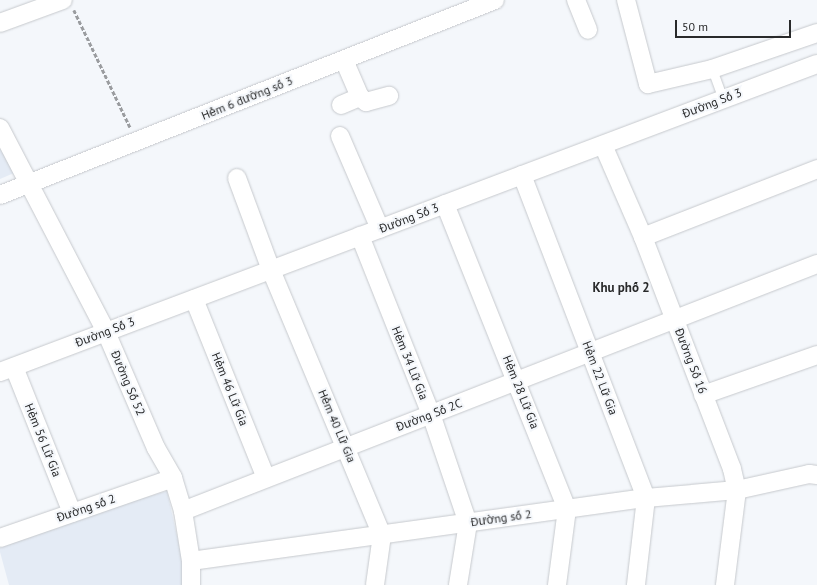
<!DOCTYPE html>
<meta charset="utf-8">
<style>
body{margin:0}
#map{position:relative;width:817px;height:585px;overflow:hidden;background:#f4f7fb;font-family:"PT Sans",sans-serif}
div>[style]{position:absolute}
.built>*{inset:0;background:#e4ebf5}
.path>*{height:2.5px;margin-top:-1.25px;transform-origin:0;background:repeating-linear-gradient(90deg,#9a9c9f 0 4px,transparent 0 6px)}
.roads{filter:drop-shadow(0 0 1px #c6c9cd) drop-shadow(0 0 1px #c6c9cd)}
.lane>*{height:9px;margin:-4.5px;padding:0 4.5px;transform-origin:4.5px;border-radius:4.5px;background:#fff}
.street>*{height:18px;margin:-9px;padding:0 9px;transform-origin:9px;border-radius:9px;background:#fff}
span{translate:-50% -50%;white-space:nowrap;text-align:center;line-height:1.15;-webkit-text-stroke:4px #f4f7fb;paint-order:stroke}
.street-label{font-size:12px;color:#292a2b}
.neighbourhood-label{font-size:13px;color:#292a2b;font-weight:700}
.scale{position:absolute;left:675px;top:20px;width:116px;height:18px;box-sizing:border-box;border:2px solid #292a2b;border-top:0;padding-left:5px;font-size:12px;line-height:14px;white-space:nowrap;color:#292a2b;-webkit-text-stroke:3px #f4f7fb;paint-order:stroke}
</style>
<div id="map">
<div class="built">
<div style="clip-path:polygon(0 148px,14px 173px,0 179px)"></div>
<div style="clip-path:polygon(167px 491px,183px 563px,182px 585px,9px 585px,0 552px,0 541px)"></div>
</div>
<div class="path">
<div style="left:74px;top:10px;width:130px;rotate:64.4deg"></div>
</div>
<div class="roads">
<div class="lane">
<div style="left:712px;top:69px;width:32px;rotate:70deg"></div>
</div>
<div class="street">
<div style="left:576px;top:0;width:32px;rotate:68deg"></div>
<div style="left:626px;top:0;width:87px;rotate:75.3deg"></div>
<div style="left:648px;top:84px;width:66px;rotate:-13.2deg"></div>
<div style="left:712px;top:69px;width:111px;rotate:-18.9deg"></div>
<div style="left:0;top:23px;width:67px;rotate:-20.1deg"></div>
<div style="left:344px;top:60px;width:40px;rotate:66.6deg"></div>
<div style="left:341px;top:105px;width:21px;rotate:-23deg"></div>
<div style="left:360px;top:97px;width:8px;rotate:40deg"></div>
<div style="left:366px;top:102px;width:24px;rotate:-15deg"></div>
<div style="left:0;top:128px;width:230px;rotate:62.5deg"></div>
<div style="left:106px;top:332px;width:126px;rotate:66.7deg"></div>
<div style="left:156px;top:448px;width:34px;rotate:60deg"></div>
<div style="left:173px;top:478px;width:34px;rotate:73deg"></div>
<div style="left:183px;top:511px;width:51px;rotate:80.9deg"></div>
<div style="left:191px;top:561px;width:24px;rotate:90deg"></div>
<div style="left:340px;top:136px;width:101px;rotate:66.7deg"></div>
<div style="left:603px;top:145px;width:100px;rotate:66.5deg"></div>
<div style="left:643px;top:237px;width:248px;rotate:69deg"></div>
<div style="left:732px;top:469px;width:22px;rotate:77deg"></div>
<div style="left:737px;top:490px;width:96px;rotate:97.2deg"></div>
<div style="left:522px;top:175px;width:346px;rotate:69deg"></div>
<div style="left:646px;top:498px;width:88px;rotate:96.6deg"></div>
<div style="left:237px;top:178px;width:98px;rotate:69.7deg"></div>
<div style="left:271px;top:270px;width:287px;rotate:67.3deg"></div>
<div style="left:382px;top:535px;width:50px;rotate:98deg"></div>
<div style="left:0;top:195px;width:532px;rotate:-21.5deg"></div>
<div style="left:445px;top:204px;width:328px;rotate:68.2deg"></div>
<div style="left:567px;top:509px;width:77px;rotate:97.5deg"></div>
<div style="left:360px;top:236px;width:192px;rotate:68.3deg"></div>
<div style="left:431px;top:414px;width:115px;rotate:71.3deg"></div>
<div style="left:468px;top:523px;width:63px;rotate:99.2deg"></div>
<div style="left:643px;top:237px;width:187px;rotate:-21.3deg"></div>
<div style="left:194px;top:299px;width:193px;rotate:68.1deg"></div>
<div style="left:14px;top:367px;width:157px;rotate:68.3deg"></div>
<div style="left:0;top:372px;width:873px;rotate:-20.66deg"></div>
<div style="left:703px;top:395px;width:121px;rotate:-19.3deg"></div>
<div style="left:183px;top:511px;width:680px;rotate:-21.29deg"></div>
<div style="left:0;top:538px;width:183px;rotate:-19.1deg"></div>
<div style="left:191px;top:561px;width:459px;rotate:-7.9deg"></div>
<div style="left:646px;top:498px;width:91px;rotate:-5deg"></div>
<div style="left:737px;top:490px;width:74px;rotate:-12.5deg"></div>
<div style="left:809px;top:474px;width:8px;rotate:7deg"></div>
</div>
</div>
<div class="street-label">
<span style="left:247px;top:98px;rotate:-22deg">Hẻm 6 đường số 3</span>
<span style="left:712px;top:103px;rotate:-21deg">Đường Số 3</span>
<span style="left:409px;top:218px;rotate:-21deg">Đường Số 3</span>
<span style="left:105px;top:332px;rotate:-21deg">Đường Số 3</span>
<span style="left:691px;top:361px;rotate:69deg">Đường Số 16</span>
<span style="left:410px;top:363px;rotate:68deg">Hẻm 34 Lữ Gia</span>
<span style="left:600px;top:378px;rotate:69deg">Hẻm 22 Lữ Gia</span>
<span style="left:128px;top:383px;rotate:67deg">Đường Số 52</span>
<span style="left:230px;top:389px;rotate:68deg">Hẻm 46 Lữ Gia</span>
<span style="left:521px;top:392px;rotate:68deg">Hẻm 28 Lữ Gia</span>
<span style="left:429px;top:415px;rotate:-21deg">Đường Số 2C</span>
<span style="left:337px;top:426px;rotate:67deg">Hẻm 40 Lữ Gia</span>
<span style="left:43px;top:440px;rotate:68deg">Hẻm 56 Lữ Gia</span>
<span style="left:86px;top:508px;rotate:-19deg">Đường số 2</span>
<span style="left:501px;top:518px;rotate:-8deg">Đường số 2</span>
</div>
<div class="neighbourhood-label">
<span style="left:621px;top:288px">Khu phố 2</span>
</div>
<div class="scale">50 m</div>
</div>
